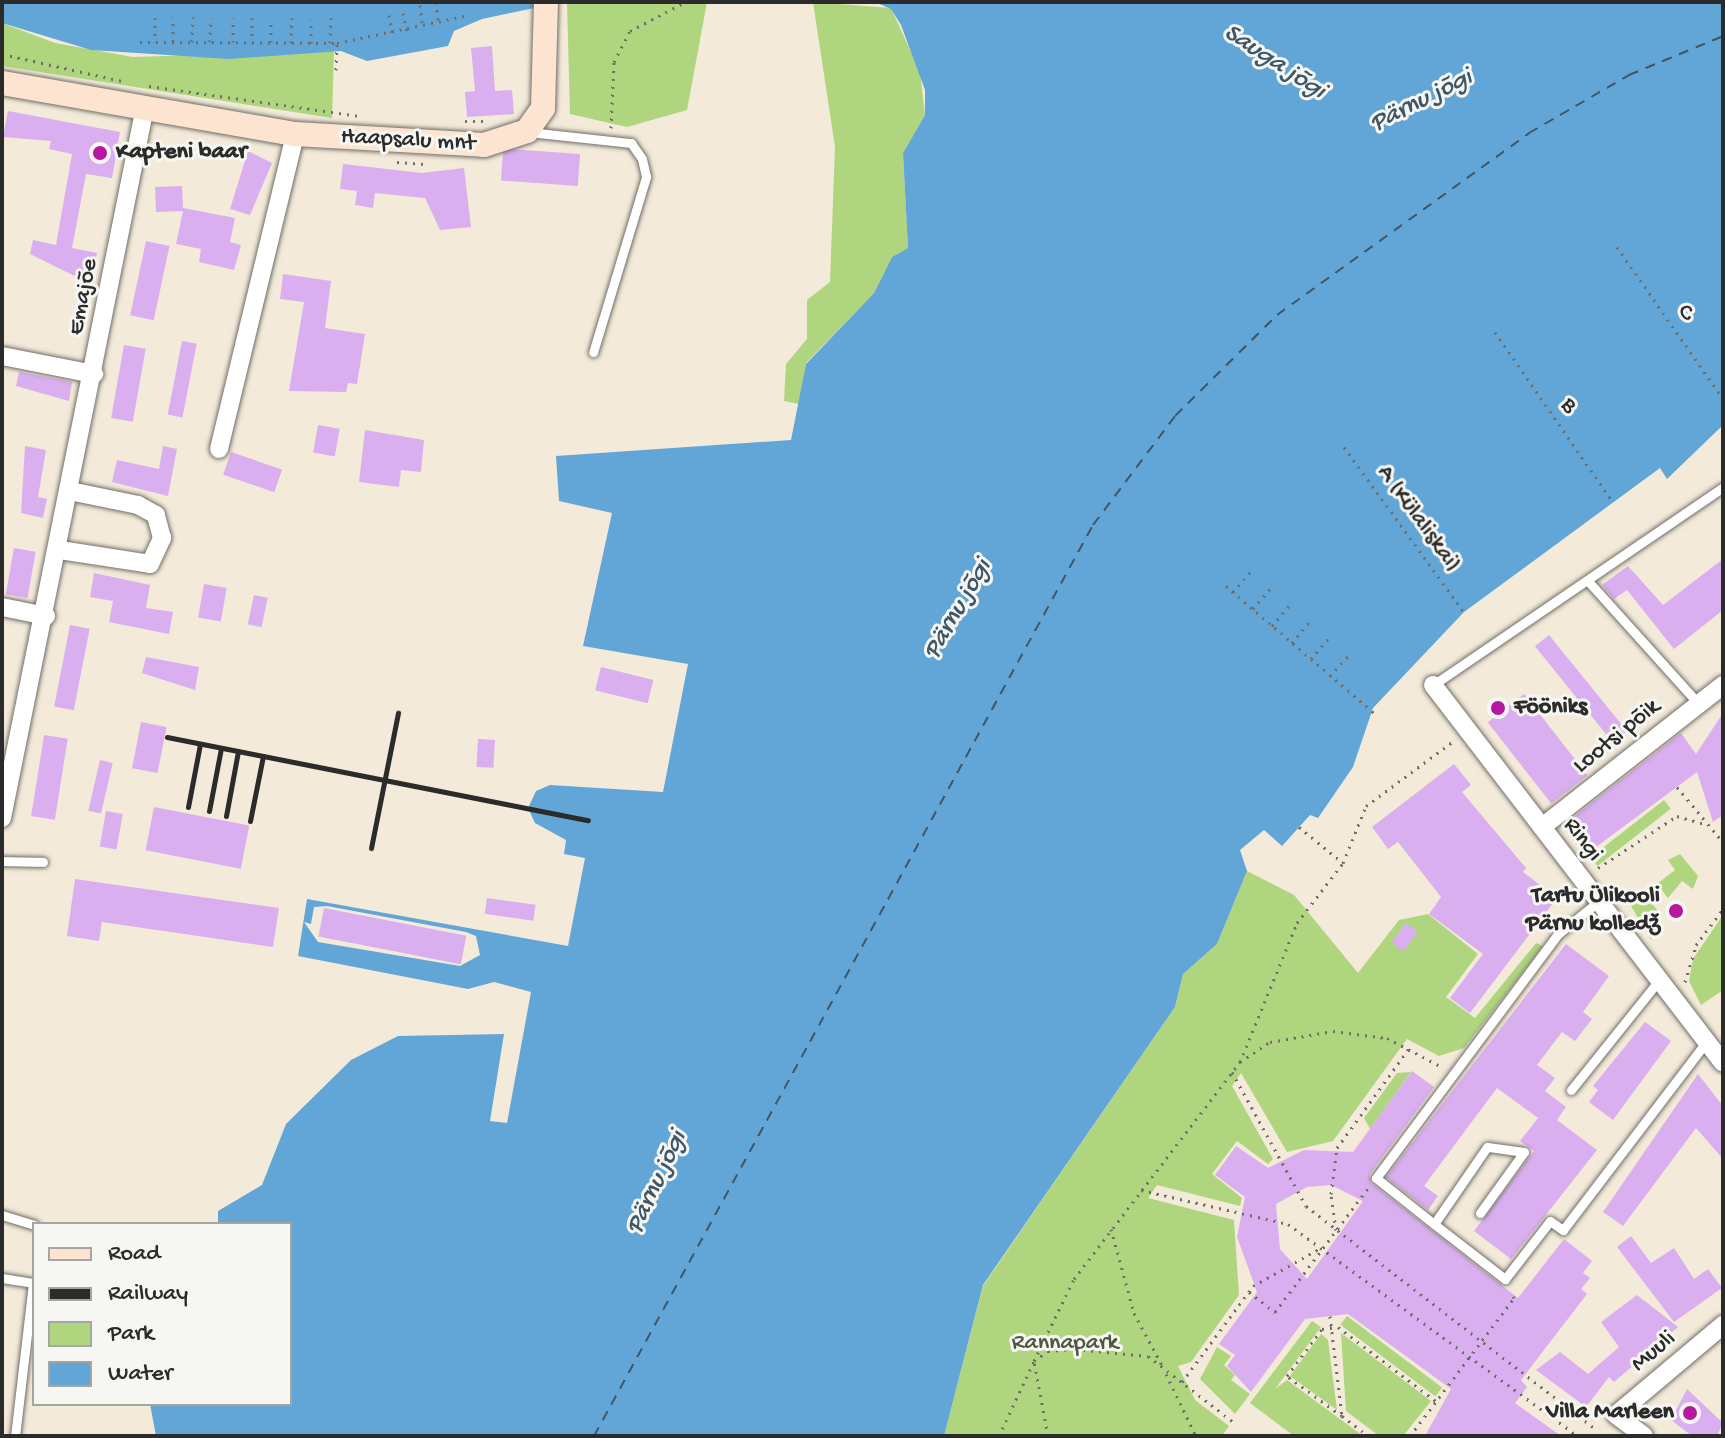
<!DOCTYPE html>
<meta charset="utf-8">
<style>
body{margin:0}
#map{position:relative;width:1725px;height:1438px;overflow:hidden;background:#f3ead9;font-family:"Gochi Hand",sans-serif}
div>[style]{position:absolute}
.green>*{inset:0;background:#afd57e;transform-origin:0 0}
.water>*{inset:0;background:#62a6d7}
.pier>*{inset:0;background:#f3ead9}
.ferry>*{height:2px;margin-top:-1px;transform-origin:0;background:repeating-linear-gradient(90deg,#3e5667 0 10px,transparent 0 18px)}
.building>*{inset:0;background:#daaff0;transform-origin:0 0}
.path>*{height:3px;margin-top:-1.5px;transform-origin:0;background:repeating-linear-gradient(90deg,#716e68 0 2px,transparent 0 8px)}
.roads{filter:drop-shadow(0 0 2px #716e68) drop-shadow(0 0 2px #716e68)}
.service>*{height:9px;margin:-4.5px;padding:0 4.5px;transform-origin:4.5px;border-radius:4.5px;background:#fff}
.minor>*{height:18px;margin:-9px;padding:0 9px;transform-origin:9px;border-radius:9px;background:#fff}
.secondary>*{height:24px;margin:-12px;padding:0 12px;transform-origin:12px;border-radius:12px;background:#fde4d0}
.rail>*{height:5px;margin:-2.5px;padding:0 2.5px;transform-origin:2.5px;border-radius:2.5px;background:#2b2b2b}
.dots>*{width:22px;height:22px;translate:-50% -50%;box-sizing:border-box;border:4px solid #f6f6f2;border-radius:50%}
span{translate:-50% -50%;white-space:nowrap;text-align:center;line-height:1.15;-webkit-text-stroke:6px #f6f6f2;paint-order:stroke}
.street-label{font-size:24px;color:#2b2b2b}
.poi-label{font-size:24px;color:#2b2b2b;font-weight:700}
.left{translate:0 -50%;text-align:left}
.right{translate:-100% -50%;text-align:right}
.park-label{font-size:24px;color:#4c5640}
.water-label{font-size:26px;color:#3e5667;font-style:italic}
.frame{position:absolute;inset:0;border:4px solid #2b2b2b;pointer-events:none}
.legend{position:absolute;left:32px;top:1222px;width:260px;height:184px;box-sizing:border-box;background:#f6f6f2;border:2px solid #a5a5a2;margin:0;padding:10px 14px;list-style:none;font-size:24px;color:#2b2b2b}
.legend li{display:flex;align-items:center;gap:16px;height:40px}
.legend b{width:40px;border:2px solid #a5a5a2}
</style>
<div id="map">
<div class="green">
<div style="clip-path:polygon(567px 2px,707px 2px,687px 110px,627px 127px,570px 114px)"></div>
<div style="clip-path:polygon(813px 2px,891px 8px,920px 72px,925px 115px,903px 153px,908px 248px,892px 257px,874px 293px,806px 363px,799px 404px,784px 401px,786px 364px,807px 339px,807px 300px,830px 282px,835px 147px)"></div>
<div style="clip-path:polygon(2px 23px,55px 43px,133px 57px,334px 51px,332px 118px,2px 66px)"></div>
<div style="left:1664px;top:800px;width:11px;height:93px;rotate:52deg"></div>
<div style="clip-path:polygon(1680px 854px,1698px 876px,1693px 889px,1682px 881px,1668px 898px,1657px 884px,1675px 870px,1668px 860px)"></div>
<div style="clip-path:polygon(1247px 871px,1294px 895px,1358px 973px,1399px 920px,1428px 914px,1478px 954px,1446px 997px,1475px 1018px,1536px 943px,1543px 946px,1464px 1048px,1439px 1056px,1407px 1039px,1333px 1141px,1287px 1152px,1241px 1073px,1232px 1086px,1273px 1159px,1268px 1164px,1237px 1141px,1212px 1174px,1242px 1198px,1240px 1206px,1157px 1185px,1148px 1198px,1234px 1220px,1239px 1295px,1191px 1362px,1178px 1366px,1195px 1400px,1229px 1426px,1222px 1436px,944px 1436px,983px 1286px,1175px 1007px,1183px 974px,1217px 944px)"></div>
<div style="clip-path:polygon(1624px 894px,1632px 903px,1644px 894px,1658px 911px,1651px 940px)"></div>
<div style="clip-path:polygon(1723px 915px,1723px 990px,1701px 1005px,1689px 981px,1693px 959px)"></div>
<div style="clip-path:polygon(1411px 1072px,1370px 1129px,1364px 1118px,1397px 1073px)"></div>
<div style="left:1347px;top:1316px;width:119px;height:11px;rotate:37deg"></div>
<div style="clip-path:polygon(1312px 1321px,1321px 1327px,1275px 1389px,1287px 1380px,1363px 1436px,1294px 1436px,1250px 1403px)"></div>
<div style="clip-path:polygon(1341px 1333px,1431px 1401px,1403px 1436px,1379px 1436px,1346px 1411px)"></div>
<div style="clip-path:polygon(1321px 1334px,1328px 1340px,1337px 1410px,1290px 1376px)"></div>
<div style="clip-path:polygon(1217px 1347px,1231px 1356px,1224px 1365px,1235px 1375px,1231px 1380px,1250px 1394px,1235px 1414px,1200px 1379px)"></div>
</div>
<div class="water">
<div style="clip-path:polygon(2px 2px,563px 2px,482px 19px,454px 31px,448px 46px,367px 61px,341px 51px,229px 59px,91px 50px,2px 23px)"></div>
<div style="clip-path:polygon(875px 2px,1723px 2px,1723px 425px,1667px 479px,1660px 468px,1464px 612px,1373px 708px,1353px 767px,1318px 818px,1310px 815px,1282px 846px,1264px 830px,1240px 850px,1247px 871px,1217px 944px,1183px 974px,1175px 1007px,983px 1285px,944px 1436px,156px 1436px,150px 1404px,290px 1404px,290px 1224px,218px 1224px,218px 1211px,262px 1185px,286px 1124px,351px 1060px,398px 1036px,504px 1034px,490px 1121px,507px 1123px,531px 992px,494px 982px,468px 989px,298px 956px,307px 899px,568px 946px,585px 858px,564px 854px,566px 840px,535px 823px,528px 808px,536px 791px,550px 785px,663px 792px,688px 664px,583px 646px,612px 513px,559px 501px,556px 456px,791px 440px,806px 364px,874px 293px,892px 257px,908px 248px,903px 153px,925px 115px,925px 90px,901px 25px,891px 9px)"></div>
</div>
<div class="pier">
<div style="clip-path:polygon(327px 906px,466px 932px,476px 936px,480px 955px,460px 966px,318px 942px,304px 922px,311px 924px,314px 907px)"></div>
</div>
<div class="ferry">
<div style="left:594px;top:1436px;width:1039px;rotate:-61.29deg"></div>
<div style="left:1093px;top:525px;width:136px;rotate:-53deg"></div>
<div style="left:1175px;top:416px;width:144px;rotate:-44.7deg"></div>
<div style="left:1277px;top:315px;width:311px;rotate:-35.8deg"></div>
<div style="left:1529px;top:133px;width:116px;rotate:-30.1deg"></div>
<div style="left:1629px;top:75px;width:102px;rotate:-22.5deg"></div>
</div>
<div class="building">
<div style="clip-path:polygon(492px 46px,495px 91px,512px 90px,514px 114px,467px 117px,465px 92px,475px 91px,471px 48px)"></div>
<div style="clip-path:polygon(8px 111px,120px 132px,112px 178px,86px 174px,72px 248px,97px 253px,91px 284px,30px 254px,33px 240px,56px 245px,72px 154px,49px 149px,51px 141px,3px 137px)"></div>
<div style="clip-path:polygon(248px 151px,272px 163px,250px 215px,230px 209px)"></div>
<div style="left:580px;top:154px;width:32px;height:77px;rotate:94deg"></div>
<div style="clip-path:polygon(343px 164px,422px 173px,464px 168px,471px 227px,440px 230px,425px 198px,375px 193px,373px 208px,355px 205px,357px 191px,340px 189px)"></div>
<div style="clip-path:polygon(182px 186px,183px 208px,235px 218px,230px 242px,241px 245px,234px 270px,199px 262px,201px 249px,176px 244px,183px 211px,156px 212px,155px 187px)"></div>
<div style="left:146px;top:241px;width:24px;height:76px;rotate:12deg"></div>
<div style="clip-path:polygon(283px 274px,331px 281px,325px 328px,365px 334px,357px 384px,348px 383px,346px 392px,289px 391px,304px 302px,280px 299px)"></div>
<div style="left:182px;top:341px;width:15px;height:75px;rotate:11deg"></div>
<div style="left:124px;top:345px;width:22px;height:74px;rotate:10deg"></div>
<div style="clip-path:polygon(19px 372px,72px 382px,69px 401px,16px 386px)"></div>
<div style="left:318px;top:425px;width:22px;height:28px;rotate:10deg"></div>
<div style="clip-path:polygon(365px 430px,424px 440px,421px 472px,401px 470px,399px 487px,359px 482px)"></div>
<div style="clip-path:polygon(25px 446px,46px 450px,38px 497px,47px 499px,43px 518px,21px 513px)"></div>
<div style="clip-path:polygon(163px 446px,177px 449px,168px 496px,112px 482px,117px 460px,159px 469px)"></div>
<div style="left:231px;top:452px;width:54px;height:24px;rotate:19deg"></div>
<div style="left:14px;top:548px;width:22px;height:47px;rotate:10deg"></div>
<div style="clip-path:polygon(1723px 559px,1723px 610px,1674px 649px,1627px 590px,1614px 599px,1602px 585px,1628px 566px,1663px 605px)"></div>
<div style="clip-path:polygon(94px 573px,150px 585px,146px 608px,173px 612px,169px 634px,109px 622px,113px 601px,90px 597px)"></div>
<div style="left:204px;top:584px;width:23px;height:34px;rotate:10deg"></div>
<div style="left:254px;top:595px;width:14px;height:30px;rotate:12deg"></div>
<div style="left:70px;top:625px;width:20px;height:83px;rotate:11deg"></div>
<div style="left:1549px;top:635px;width:124px;height:18px;rotate:51deg"></div>
<div style="clip-path:polygon(146px 657px,199px 667px,195px 690px,142px 673px)"></div>
<div style="left:601px;top:667px;width:54px;height:24px;rotate:14deg"></div>
<div style="left:1524px;top:694px;width:103px;height:46px;rotate:52deg"></div>
<div style="clip-path:polygon(1723px 713px,1723px 815px,1713px 822px,1697px 772px,1588px 853px,1566px 823px,1681px 733px,1696px 754px)"></div>
<div style="left:141px;top:722px;width:26px;height:47px;rotate:11deg"></div>
<div style="left:44px;top:735px;width:24px;height:82px;rotate:9deg"></div>
<div style="left:478px;top:739px;width:17px;height:28px;rotate:3deg"></div>
<div style="left:100px;top:760px;width:13px;height:52px;rotate:13deg"></div>
<div style="clip-path:polygon(1454px 764px,1471px 785px,1462px 792px,1526px 868px,1523px 872px,1557px 898px,1470px 1013px,1450px 998px,1483px 954px,1429px 914px,1441px 897px,1398px 842px,1388px 849px,1372px 827px)"></div>
<div style="left:154px;top:807px;width:97px;height:44px;rotate:11deg"></div>
<div style="left:106px;top:811px;width:17px;height:36px;rotate:10deg"></div>
<div style="clip-path:polygon(75px 879px,279px 908px,273px 947px,102px 922px,99px 941px,67px 936px)"></div>
<div style="left:487px;top:898px;width:49px;height:16px;rotate:8deg"></div>
<div style="left:324px;top:908px;width:145px;height:29px;rotate:11deg"></div>
<div style="left:1406px;top:923px;width:15px;height:24px;rotate:37deg"></div>
<div style="clip-path:polygon(1566px 944px,1609px 976px,1583px 1012px,1592px 1019px,1575px 1041px,1562px 1032px,1537px 1065px,1555px 1078px,1545px 1091px,1566px 1107px,1557px 1120px,1597px 1150px,1511px 1259px,1474px 1231px,1534px 1151px,1520px 1141px,1538px 1118px,1497px 1088px,1424px 1186px,1438px 1196px,1428px 1210px,1386px 1177px)"></div>
<div style="clip-path:polygon(1645px 1022px,1671px 1041px,1613px 1120px,1589px 1102px,1598px 1090px,1593px 1086px)"></div>
<div style="clip-path:polygon(evenodd,1412px 1071px,1434px 1087px,1370px 1174px,1371px 1183px,1518px 1298px,1564px 1239px,1592px 1261px,1583px 1273px,1590px 1278px,1581px 1289px,1587px 1294px,1521px 1380px,1527px 1387px,1515px 1403px,1561px 1436px,1425px 1436px,1451px 1389px,1348px 1314px,1305px 1319px,1251px 1392px,1227px 1366px,1235px 1355px,1219px 1344px,1257px 1292px,1237px 1237px,1245px 1197px,1215px 1175px,1236px 1146px,1268px 1168px,1304px 1150px,1353px 1152px,1412px 1071px,1331px 1185px,1363px 1201px,1307px 1279px,1280px 1249px,1276px 1204px,1307px 1187px,1331px 1185px)"></div>
<div style="clip-path:polygon(1698px 1074px,1723px 1106px,1723px 1159px,1696px 1128px,1623px 1226px,1603px 1212px)"></div>
<div style="clip-path:polygon(1631px 1236px,1651px 1263px,1674px 1248px,1694px 1279px,1708px 1269px,1722px 1288px,1674px 1322px,1617px 1247px)"></div>
<div style="clip-path:polygon(1637px 1295px,1678px 1327px,1614px 1382px,1609px 1377px,1586px 1407px,1536px 1370px,1560px 1352px,1588px 1374px,1619px 1347px,1601px 1322px)"></div>
<div style="clip-path:polygon(1687px 1389px,1723px 1423px,1717px 1436px,1692px 1436px,1671px 1420px)"></div>
</div>
<div class="path">
<div style="left:436px;top:2px;width:18px;rotate:84deg"></div>
<div style="left:420px;top:5px;width:24px;rotate:83deg"></div>
<div style="left:403px;top:13px;width:19px;rotate:78deg"></div>
<div style="left:389px;top:15px;width:20px;rotate:81deg"></div>
<div style="left:155px;top:18px;width:24px;rotate:90deg"></div>
<div style="left:252px;top:18px;width:24px;rotate:90deg"></div>
<div style="left:173px;top:41px;width:24px;rotate:-90deg"></div>
<div style="left:140px;top:42px;width:197px;rotate:0.3deg"></div>
<div style="left:337px;top:43px;width:135px;rotate:-12deg"></div>
<div style="left:192px;top:42px;width:25px;rotate:-88deg"></div>
<div style="left:210px;top:42px;width:24px;rotate:-88deg"></div>
<div style="left:233px;top:42px;width:24px;rotate:-90deg"></div>
<div style="left:271px;top:42px;width:23px;rotate:-90deg"></div>
<div style="left:291px;top:43px;width:25px;rotate:-88deg"></div>
<div style="left:311px;top:43px;width:24px;rotate:-90deg"></div>
<div style="left:330px;top:43px;width:25px;rotate:-88deg"></div>
<div style="left:2px;top:54px;width:123px;rotate:12.7deg"></div>
<div style="left:336px;top:70px;width:27px;rotate:-88deg"></div>
<div style="left:149px;top:86px;width:212px;rotate:8.1deg"></div>
<div style="left:465px;top:121px;width:21px"></div>
<div style="left:611px;top:128px;width:66px;rotate:-87.4deg"></div>
<div style="left:614px;top:62px;width:35px;rotate:-63deg"></div>
<div style="left:630px;top:31px;width:62px;rotate:-27.8deg"></div>
<div style="left:397px;top:162px;width:28px;rotate:4deg"></div>
<div style="left:1617px;top:247px;width:185px;rotate:55.1deg"></div>
<div style="left:1495px;top:332px;width:206px;rotate:55.3deg"></div>
<div style="left:1344px;top:447px;width:204px;rotate:54deg"></div>
<div style="left:1226px;top:586px;width:195px;rotate:40.6deg"></div>
<div style="left:1233px;top:592px;width:28px;rotate:-49deg"></div>
<div style="left:1253px;top:609px;width:26px;rotate:-50deg"></div>
<div style="left:1272px;top:626px;width:26px;rotate:-50deg"></div>
<div style="left:1292px;top:643px;width:27px;rotate:-51deg"></div>
<div style="left:1311px;top:659px;width:26px;rotate:-50deg"></div>
<div style="left:1330px;top:676px;width:27px;rotate:-48deg"></div>
<div style="left:1677px;top:787px;width:72px;rotate:50.1deg"></div>
<div style="left:1299px;top:827px;width:57px;rotate:39.3deg"></div>
<div style="left:1598px;top:868px;width:95px;rotate:-33.4deg"></div>
<div style="left:1677px;top:816px;width:32px;rotate:16deg"></div>
<div style="left:1685px;top:982px;width:39px;rotate:-73deg"></div>
<div style="left:1696px;top:945px;width:45px;rotate:-53.1deg"></div>
<div style="left:1240px;top:1062px;width:150px;rotate:-67.7deg"></div>
<div style="left:1297px;top:923px;width:76px;rotate:-52.5deg"></div>
<div style="left:1343px;top:863px;width:61px;rotate:-68deg"></div>
<div style="left:1366px;top:806px;width:111px;rotate:-36.6deg"></div>
<div style="left:1232px;top:1072px;width:153px;rotate:61.1deg"></div>
<div style="left:1306px;top:1206px;width:366px;rotate:37.6deg"></div>
<div style="left:1141px;top:1190px;width:151px;rotate:13deg"></div>
<div style="left:1288px;top:1224px;width:359px;rotate:36.2deg"></div>
<div style="left:1111px;top:1229px;width:87px;rotate:74.7deg"></div>
<div style="left:1134px;top:1313px;width:61px;rotate:61.8deg"></div>
<div style="left:1336px;top:1230px;width:36px;rotate:-98deg"></div>
<div style="left:1331px;top:1194px;width:46px;rotate:-82.6deg"></div>
<div style="left:1337px;top:1148px;width:125px;rotate:-54.1deg"></div>
<div style="left:1249px;top:1292px;width:33px;rotate:38deg"></div>
<div style="left:1275px;top:1312px;width:155px;rotate:-53.1deg"></div>
<div style="left:1330px;top:1316px;width:101px;rotate:83.2deg"></div>
<div style="left:1342px;top:1416px;width:34px;rotate:37deg"></div>
<div style="left:1166px;top:1374px;width:69px;rotate:64.2deg"></div>
<div style="left:1182px;top:1382px;width:119px;rotate:-53.5deg"></div>
<div style="left:1253px;top:1286px;width:76px;rotate:-29.3deg"></div>
<div style="left:1342px;top:1416px;width:68px;rotate:-144deg"></div>
<div style="left:1287px;top:1376px;width:59px;rotate:-53.3deg"></div>
<div style="left:1322px;top:1329px;width:16px;rotate:-7deg"></div>
<div style="left:1338px;top:1327px;width:123px;rotate:37.1deg"></div>
<div style="left:999px;top:1436px;width:83px;rotate:-65deg"></div>
<div style="left:1034px;top:1361px;width:17px;rotate:-36deg"></div>
<div style="left:1048px;top:1351px;width:27px;rotate:-4deg"></div>
<div style="left:1075px;top:1349px;width:73px;rotate:5.5deg"></div>
<div style="left:1148px;top:1356px;width:111px;rotate:37.7deg"></div>
<div style="left:1048px;top:1436px;width:76px;rotate:-100.6deg"></div>
<div style="left:1034px;top:1361px;width:91px;rotate:-64deg"></div>
<div style="left:1074px;top:1279px;width:273px;rotate:-52.6deg"></div>
<div style="left:1240px;top:1062px;width:36px;rotate:-34deg"></div>
<div style="left:1270px;top:1042px;width:64px;rotate:-9.9deg"></div>
<div style="left:1333px;top:1031px;width:54px;rotate:7.4deg"></div>
<div style="left:1387px;top:1038px;width:64px;rotate:27.8deg"></div>
<div style="left:1410px;top:1436px;width:173px;rotate:-53deg"></div>
<div style="left:1514px;top:1298px;width:8px;rotate:-113deg"></div>
</div>
<div class="roads">
<div class="service">
<div style="left:529px;top:132px;width:103px;rotate:6.2deg"></div>
<div style="left:631px;top:143px;width:19px;rotate:55deg"></div>
<div style="left:642px;top:159px;width:18px;rotate:77deg"></div>
<div style="left:646px;top:177px;width:183px;rotate:106.8deg"></div>
<div style="left:1588px;top:581px;width:164px;rotate:48deg"></div>
<div style="left:1433px;top:685px;width:351px;rotate:-34.3deg"></div>
<div style="left:2px;top:861px;width:41px;rotate:1.4deg"></div>
<div style="left:1571px;top:1090px;width:141px;rotate:-51.3deg"></div>
<div style="left:1480px;top:1213px;width:75px;rotate:-54.2deg"></div>
<div style="left:1524px;top:1152px;width:37px;rotate:-172deg"></div>
<div style="left:1487px;top:1147px;width:93px;rotate:124.5deg"></div>
<div style="left:1434px;top:1224px;width:74px;rotate:-141.6deg"></div>
<div style="left:1376px;top:1178px;width:304px;rotate:-53.3deg"></div>
<div style="left:1558px;top:934px;width:53px;rotate:-38.8deg"></div>
<div style="left:2px;top:1215px;width:34px;rotate:17deg"></div>
<div style="left:1434px;top:1224px;width:90px;rotate:37.8deg"></div>
<div style="left:1505px;top:1279px;width:73px;rotate:-52.2deg"></div>
<div style="left:1550px;top:1221px;width:16px;rotate:35deg"></div>
<div style="left:1563px;top:1230px;width:238px;rotate:-52.7deg"></div>
<div style="left:2px;top:1278px;width:31px;rotate:9deg"></div>
<div style="left:33px;top:1283px;width:154px;rotate:96.7deg"></div>
</div>
<div class="minor">
<div style="left:2px;top:356px;width:94px;rotate:11.1deg"></div>
<div style="left:219px;top:449px;width:324px;rotate:-76.4deg"></div>
<div style="left:60px;top:550px;width:91px;rotate:8.8deg"></div>
<div style="left:150px;top:564px;width:29px;rotate:-65deg"></div>
<div style="left:162px;top:538px;width:24px;rotate:-105deg"></div>
<div style="left:156px;top:515px;width:21px;rotate:-151deg"></div>
<div style="left:138px;top:505px;width:69px;rotate:-168.4deg"></div>
<div style="left:2px;top:607px;width:45px;rotate:11.6deg"></div>
<div style="left:1433px;top:685px;width:476px;rotate:52.5deg"></div>
<div style="left:2px;top:818px;width:720px;rotate:-78.63deg"></div>
<div style="left:1542px;top:827px;width:230px;rotate:-38.1deg"></div>
<div style="left:1644px;top:1436px;width:35px;rotate:-143deg"></div>
<div style="left:1616px;top:1415px;width:140px;rotate:-40.1deg"></div>
</div>
<div class="secondary">
<div style="left:2px;top:83px;width:297px;rotate:9.9deg"></div>
<div style="left:295px;top:134px;width:189px;rotate:3.3deg"></div>
<div style="left:484px;top:145px;width:45px;rotate:-18deg"></div>
<div style="left:527px;top:131px;width:28px;rotate:-55deg"></div>
<div style="left:543px;top:108px;width:106px;rotate:-88.4deg"></div>
</div>
</div>
<div class="rail">
<div style="left:167px;top:737px;width:429px;rotate:11.2deg"></div>
<div style="left:188px;top:807px;width:64px;rotate:-79.2deg"></div>
<div style="left:209px;top:811px;width:64px;rotate:-79.2deg"></div>
<div style="left:226px;top:816px;width:66px;rotate:-79.5deg"></div>
<div style="left:250px;top:821px;width:66px;rotate:-78.7deg"></div>
<div style="left:371px;top:848px;width:138px;rotate:-78.7deg"></div>
</div>
<div class="dots">
<div style="left:100px;top:153px;background:#b5179e"></div>
<div style="left:1498px;top:708px;background:#b5179e"></div>
<div style="left:1676px;top:911px;background:#b5179e"></div>
<div style="left:1690px;top:1413px;background:#b5179e"></div>
</div>
<div class="street-label">
<span style="left:408px;top:141px;rotate:3deg">Haapsalu mnt</span>
<span style="left:84px;top:297px;rotate:-79deg">Emajõe</span>
<span style="left:1685px;top:313px;rotate:55deg">C</span>
<span style="left:1568px;top:406px;rotate:55deg">B</span>
<span style="left:1418px;top:519px;rotate:54deg">A (Külaliskai)</span>
<span style="left:1617px;top:737px;rotate:-39deg">Lootsi põik</span>
<span style="left:1582px;top:840px;rotate:52deg">Ringi</span>
<span style="left:1654px;top:1352px;rotate:-40deg">Muuli</span>
</div>
<div class="poi-label">
<span class="left" style="left:116px;top:153px">Kapteni baar</span>
<span class="left" style="left:1514px;top:708px">Fööniks</span>
<span class="right" style="left:1660px;top:911px">Tartu Ülikooli<br>Pärnu kolledž</span>
<span class="right" style="left:1674px;top:1413px">Villa Marleen</span>
</div>
<div class="park-label">
<span style="left:1065px;top:1344px">Rannapark</span>
</div>
<div class="water-label">
<span style="left:1274px;top:63px;rotate:33deg">Sauga jõgi</span>
<span style="left:1422px;top:102px;rotate:-27deg">Pärnu jõgi</span>
<span style="left:959px;top:610px;rotate:-60deg">Pärnu jõgi</span>
<span style="left:658px;top:1183px;rotate:-65deg">Pärnu jõgi</span>
</div>
<div class="frame"></div>
<ul class="legend">
<li><b style="height:10px;background:#fde4d0"></b>Road</li>
<li><b style="height:10px;background:#2b2b2b"></b>Railway</li>
<li><b style="height:22px;background:#afd57e"></b>Park</li>
<li><b style="height:22px;background:#62a6d7"></b>Water</li>
</ul>
</div>
